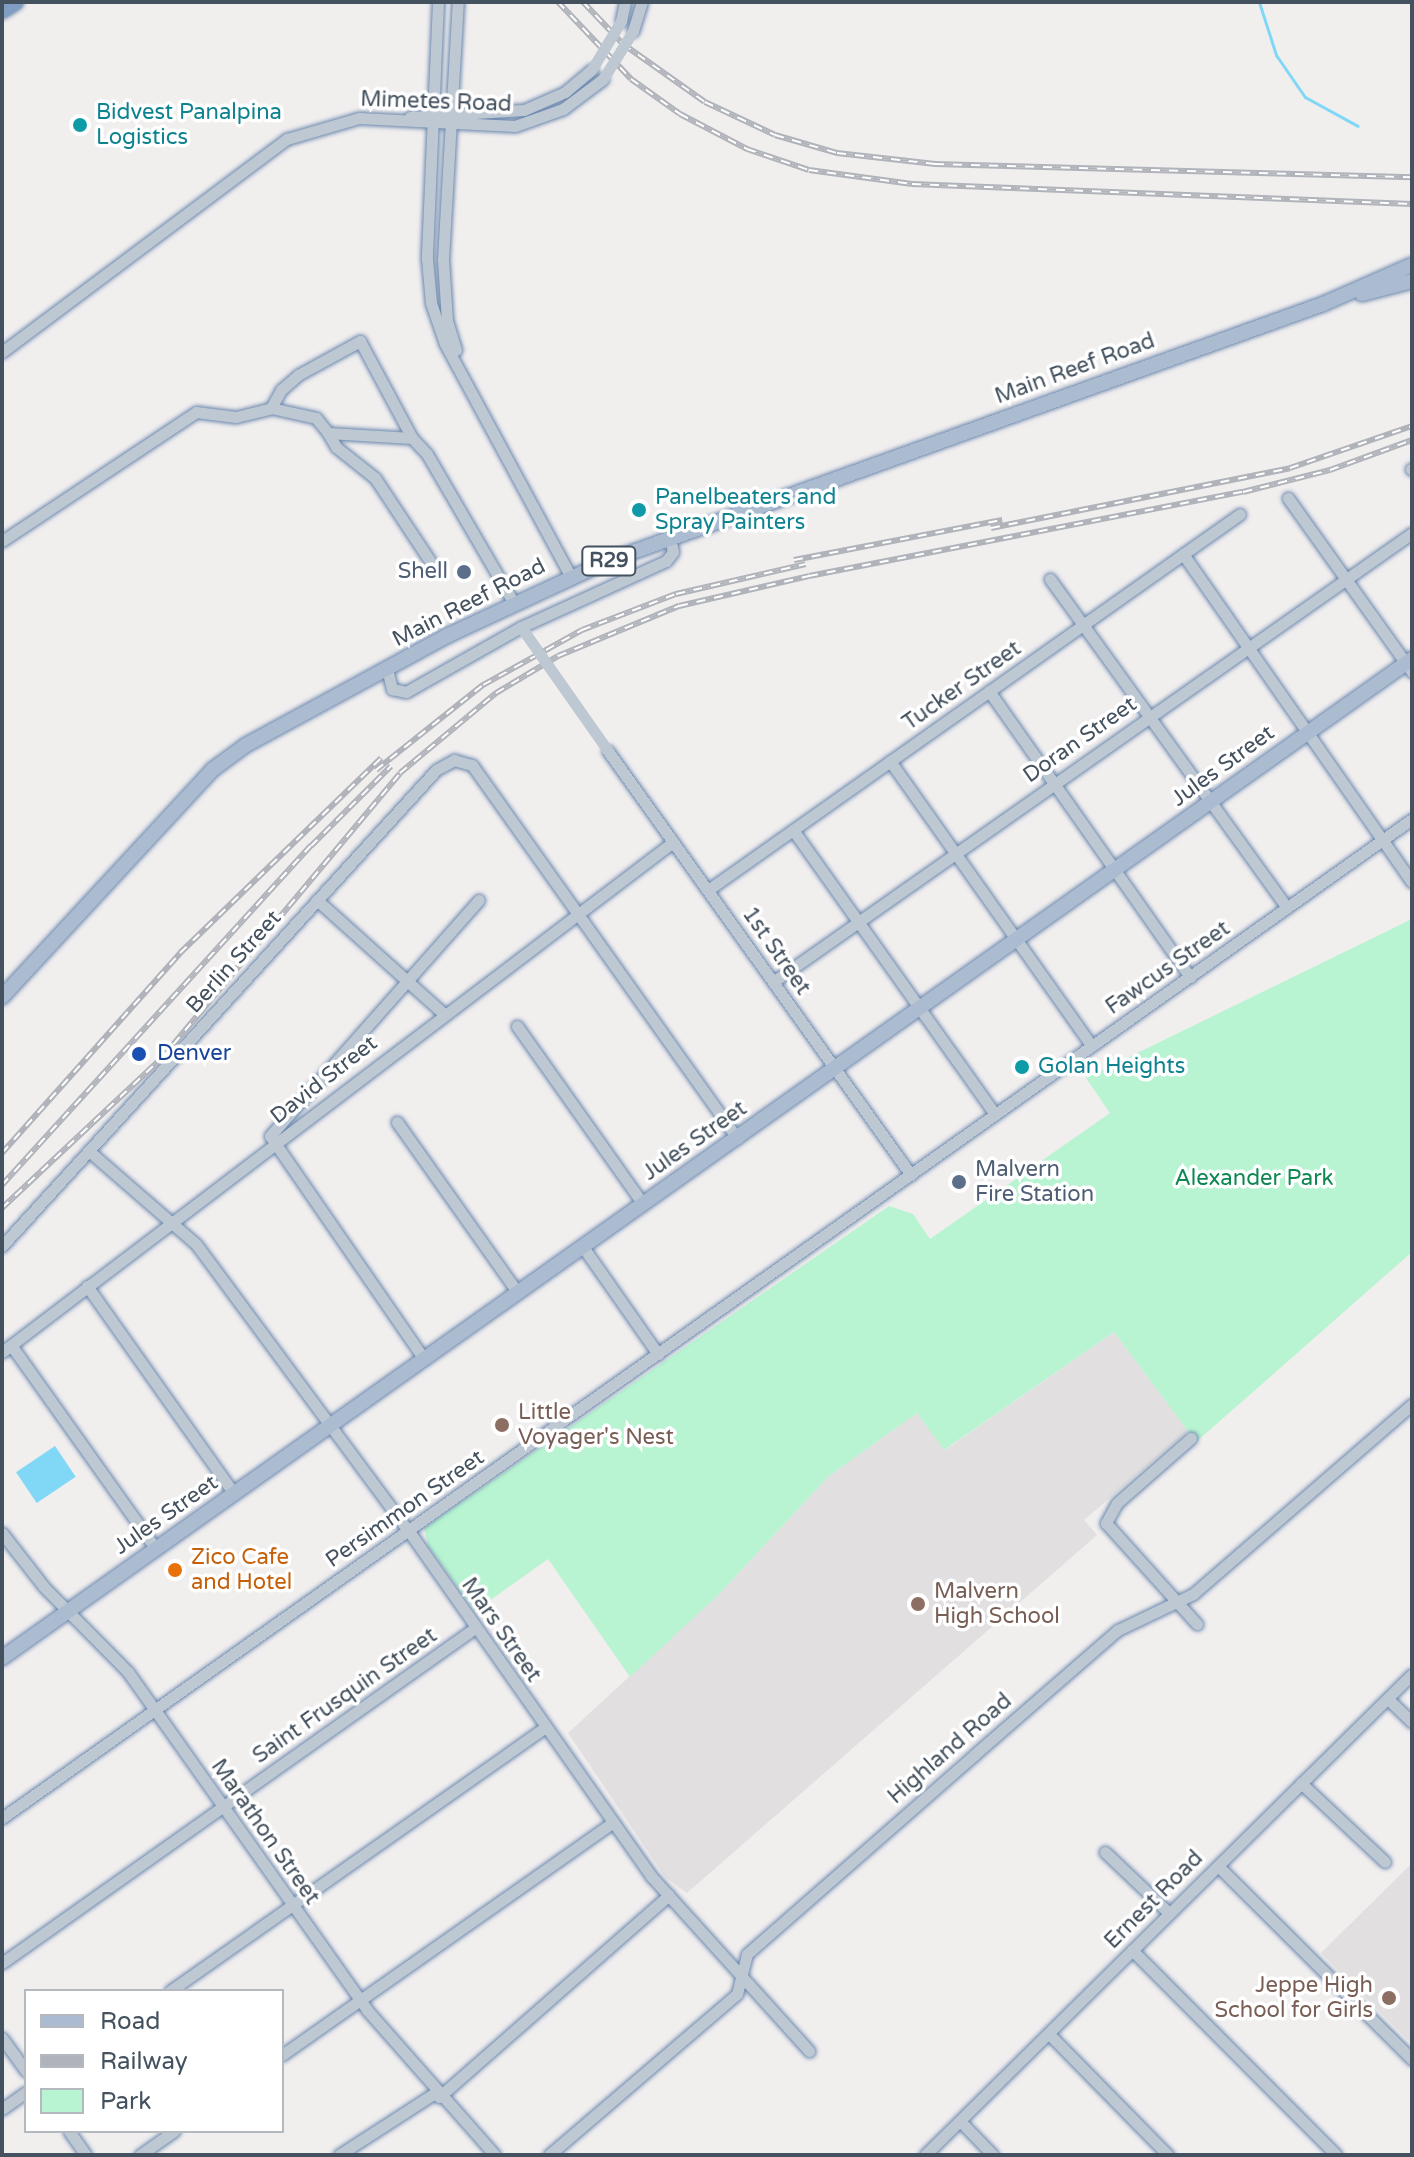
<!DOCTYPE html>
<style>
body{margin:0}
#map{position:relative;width:1414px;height:2157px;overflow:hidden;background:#f1eeee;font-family:"Varela Round",sans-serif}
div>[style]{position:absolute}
.education>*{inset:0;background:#e2dfe0}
.green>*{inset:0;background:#b8f4d2}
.water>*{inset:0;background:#80d8f6;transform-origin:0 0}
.stream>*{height:3px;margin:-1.5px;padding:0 1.5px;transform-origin:1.5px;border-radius:1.5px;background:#80d8f6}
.roads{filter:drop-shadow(0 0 2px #6c89af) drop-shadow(0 0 2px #6c89af)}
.minor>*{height:11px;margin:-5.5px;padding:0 5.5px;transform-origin:5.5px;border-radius:5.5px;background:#bdc8d2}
.major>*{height:14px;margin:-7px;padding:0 7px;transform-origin:7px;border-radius:7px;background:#abbcd1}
.highway>*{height:16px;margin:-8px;padding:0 8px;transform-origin:8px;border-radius:8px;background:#809ec3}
.rail>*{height:6px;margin-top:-3px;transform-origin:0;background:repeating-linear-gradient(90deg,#fff 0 9px,#b0b3ba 0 18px);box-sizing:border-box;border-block:2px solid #b0b3ba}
.minor-bridge>*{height:11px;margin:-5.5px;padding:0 5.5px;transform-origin:5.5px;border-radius:5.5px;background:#bdc8d2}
.dots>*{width:22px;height:22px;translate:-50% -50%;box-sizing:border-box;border:4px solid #fff;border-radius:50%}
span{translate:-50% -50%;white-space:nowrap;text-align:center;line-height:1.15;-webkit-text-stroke:7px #fff;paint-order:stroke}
.shield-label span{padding:2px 6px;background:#fff;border:2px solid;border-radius:6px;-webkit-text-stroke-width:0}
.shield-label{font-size:20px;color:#44515e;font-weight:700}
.street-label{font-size:22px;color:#44515e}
.culture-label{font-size:22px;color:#0d838f}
.left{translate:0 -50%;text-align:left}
.service-label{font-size:22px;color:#4e5e75}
.right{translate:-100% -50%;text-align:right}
.transit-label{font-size:22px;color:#164399}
.park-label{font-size:22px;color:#0c8850}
.education-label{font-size:22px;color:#785e54}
.food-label{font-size:22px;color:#c56008}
.frame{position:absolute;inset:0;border:4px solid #44515e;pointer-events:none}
.legend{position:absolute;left:24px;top:1989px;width:260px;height:144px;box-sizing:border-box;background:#fff;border:2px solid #b4b9bf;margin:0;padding:10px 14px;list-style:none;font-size:24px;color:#44515e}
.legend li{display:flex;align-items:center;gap:16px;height:40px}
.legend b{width:40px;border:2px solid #b4b9bf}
</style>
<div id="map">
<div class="education">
<div style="clip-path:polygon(1114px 1332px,1188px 1431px,1084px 1520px,1097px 1535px,687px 1893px,665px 1877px,568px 1733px,718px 1595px,829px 1476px,917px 1413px,945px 1450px)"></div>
<div style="clip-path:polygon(1412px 1863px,1412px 2044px,1321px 1953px)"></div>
</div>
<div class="green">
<div style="clip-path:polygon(1412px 919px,1412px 1252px,1196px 1442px,1114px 1332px,944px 1450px,917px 1413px,829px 1476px,718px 1595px,630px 1677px,548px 1559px,475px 1611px,428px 1546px,424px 1528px,889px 1206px,913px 1214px,930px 1239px,1110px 1113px,1086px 1078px)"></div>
</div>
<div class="water">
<div style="left:55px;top:1446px;width:37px;height:47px;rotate:56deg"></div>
</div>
<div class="stream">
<div style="left:1259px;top:2px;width:56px;rotate:72.2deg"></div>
<div style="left:1276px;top:55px;width:51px;rotate:55.4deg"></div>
<div style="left:1305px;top:97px;width:60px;rotate:28.7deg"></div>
</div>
<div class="roads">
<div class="minor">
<div style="left:438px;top:2px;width:257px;rotate:92.5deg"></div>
<div style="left:427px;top:259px;width:44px;rotate:84.8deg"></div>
<div style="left:431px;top:303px;width:43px;rotate:71.1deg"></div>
<div style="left:445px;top:344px;width:265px;rotate:61.6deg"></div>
<div style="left:621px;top:21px;width:19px;rotate:-78deg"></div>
<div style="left:633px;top:31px;width:30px;rotate:-73deg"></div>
<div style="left:410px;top:117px;width:114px;rotate:-3.5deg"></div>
<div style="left:524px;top:110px;width:45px;rotate:-23.7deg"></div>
<div style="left:565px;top:92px;width:35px;rotate:-40deg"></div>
<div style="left:456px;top:350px;width:30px;rotate:-107deg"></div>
<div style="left:447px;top:321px;width:62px;rotate:-93.7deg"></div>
<div style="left:443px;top:259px;width:257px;rotate:-86.7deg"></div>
<div style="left:2px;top:352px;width:356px;rotate:-36.8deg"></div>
<div style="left:287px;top:139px;width:75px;rotate:-16.3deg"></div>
<div style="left:359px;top:118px;width:156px;rotate:2.9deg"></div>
<div style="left:515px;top:126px;width:51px;rotate:-19.5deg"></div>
<div style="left:563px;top:109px;width:50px;rotate:-36.9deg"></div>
<div style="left:271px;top:408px;width:21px;rotate:-61deg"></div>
<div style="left:281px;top:390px;width:23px;rotate:-41deg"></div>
<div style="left:298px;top:375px;width:71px;rotate:-28.7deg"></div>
<div style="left:360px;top:341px;width:110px;rotate:61.8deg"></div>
<div style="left:328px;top:433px;width:16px;rotate:60deg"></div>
<div style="left:336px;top:447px;width:50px;rotate:38.5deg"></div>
<div style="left:375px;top:478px;width:100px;rotate:56.5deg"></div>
<div style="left:1411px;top:469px;width:1px;rotate:45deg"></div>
<div style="left:1288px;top:498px;width:214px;rotate:54.5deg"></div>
<div style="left:2px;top:541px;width:233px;rotate:-33.6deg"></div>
<div style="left:196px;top:412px;width:40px;rotate:7.1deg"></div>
<div style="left:236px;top:417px;width:36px;rotate:-14deg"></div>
<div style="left:271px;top:408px;width:46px;rotate:12.5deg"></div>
<div style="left:316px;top:418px;width:19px;rotate:51deg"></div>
<div style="left:328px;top:433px;width:84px;rotate:3.4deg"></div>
<div style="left:412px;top:438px;width:22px;rotate:47deg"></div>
<div style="left:427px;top:454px;width:171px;rotate:59.8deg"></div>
<div style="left:1183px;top:554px;width:400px;rotate:55.1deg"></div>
<div style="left:1050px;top:579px;width:405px;rotate:54.2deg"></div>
<div style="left:387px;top:669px;width:21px;rotate:76deg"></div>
<div style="left:392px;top:689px;width:14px;rotate:12deg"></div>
<div style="left:406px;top:692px;width:132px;rotate:-29.5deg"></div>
<div style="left:521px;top:627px;width:159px;rotate:-24.5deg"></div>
<div style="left:666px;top:561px;width:11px;rotate:-52deg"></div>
<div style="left:673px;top:552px;width:14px;rotate:-102deg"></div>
<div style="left:989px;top:691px;width:350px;rotate:54.9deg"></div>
<div style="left:608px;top:751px;width:521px;rotate:54.45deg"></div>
<div style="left:890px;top:761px;width:349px;rotate:54.7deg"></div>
<div style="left:793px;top:830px;width:349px;rotate:54.6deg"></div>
<div style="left:708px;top:890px;width:651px;rotate:-35.25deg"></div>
<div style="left:317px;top:900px;width:169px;rotate:41.9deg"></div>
<div style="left:773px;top:982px;width:781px;rotate:-35.09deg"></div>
<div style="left:517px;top:1026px;width:218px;rotate:54.7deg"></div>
<div style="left:397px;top:1122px;width:209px;rotate:54.7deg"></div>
<div style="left:90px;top:1152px;width:140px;rotate:41deg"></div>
<div style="left:196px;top:1244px;width:356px;rotate:53.5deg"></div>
<div style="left:408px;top:1530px;width:423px;rotate:54.9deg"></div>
<div style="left:651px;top:1876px;width:236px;rotate:47.9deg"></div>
<div style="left:2px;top:1246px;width:644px;rotate:-47.64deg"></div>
<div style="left:436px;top:770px;width:21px;rotate:-29deg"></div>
<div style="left:454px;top:760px;width:19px;rotate:16deg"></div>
<div style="left:472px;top:765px;width:458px;rotate:54.6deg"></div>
<div style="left:583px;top:1247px;width:131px;rotate:55deg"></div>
<div style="left:87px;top:1286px;width:255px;rotate:54.7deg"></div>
<div style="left:11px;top:1345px;width:250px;rotate:54.6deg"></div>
<div style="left:2px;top:1352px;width:843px;rotate:-37.24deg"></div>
<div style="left:424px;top:1359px;width:271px;rotate:-124.6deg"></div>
<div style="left:270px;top:1136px;width:315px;rotate:-48.5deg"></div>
<div style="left:1191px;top:1438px;width:98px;rotate:138.7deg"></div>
<div style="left:1117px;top:1503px;width:23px;rotate:119deg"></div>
<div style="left:1106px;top:1523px;width:136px;rotate:48deg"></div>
<div style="left:2px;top:1533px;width:68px;rotate:52.1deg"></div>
<div style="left:44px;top:1587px;width:120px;rotate:45.3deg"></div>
<div style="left:128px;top:1672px;width:414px;rotate:54.7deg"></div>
<div style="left:367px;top:2010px;width:193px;rotate:48.6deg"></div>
<div style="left:1388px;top:1699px;width:33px;rotate:44deg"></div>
<div style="left:1301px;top:1783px;width:115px;rotate:43.2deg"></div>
<div style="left:2px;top:1818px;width:1728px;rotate:-35.32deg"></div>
<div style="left:1105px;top:1852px;width:88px;rotate:43.6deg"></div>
<div style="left:1218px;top:1866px;width:274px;rotate:44.9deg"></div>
<div style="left:1132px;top:1950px;width:289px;rotate:45.1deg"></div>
<div style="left:2px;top:1963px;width:580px;rotate:-35.31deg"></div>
<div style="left:170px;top:1991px;width:459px;rotate:-35.1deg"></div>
<div style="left:1049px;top:2034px;width:170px;rotate:45.5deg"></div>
<div style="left:2px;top:2038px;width:41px;rotate:54deg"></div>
<div style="left:282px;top:2055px;width:405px;rotate:-35.1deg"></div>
<div style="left:439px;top:2097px;width:306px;rotate:-41.3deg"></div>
<div style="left:2px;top:2109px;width:29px;rotate:-35deg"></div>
<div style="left:960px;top:2121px;width:47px;rotate:45.9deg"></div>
<div style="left:69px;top:2131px;width:29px;rotate:55deg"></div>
<div style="left:140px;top:2155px;width:42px;rotate:-35.2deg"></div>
<div style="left:339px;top:2155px;width:114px;rotate:-32.9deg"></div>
<div style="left:549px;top:2155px;width:248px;rotate:-40.6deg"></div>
<div style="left:737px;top:1994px;width:41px;rotate:-76deg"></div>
<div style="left:747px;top:1954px;width:302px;rotate:-41.2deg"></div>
<div style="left:974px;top:1755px;width:191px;rotate:-41deg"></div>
<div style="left:1118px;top:1630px;width:83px;rotate:-25.6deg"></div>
<div style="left:1193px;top:1594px;width:290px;rotate:-40.9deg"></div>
<div style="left:925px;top:2155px;width:684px;rotate:-44.64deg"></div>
</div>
<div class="major">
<div style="left:1362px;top:294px;width:52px;rotate:-14.6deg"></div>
<div style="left:2px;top:997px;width:309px;rotate:-47.2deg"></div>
<div style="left:212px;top:770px;width:42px;rotate:-36.3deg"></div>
<div style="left:246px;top:745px;width:231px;rotate:-28.5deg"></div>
<div style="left:449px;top:635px;width:175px;rotate:-25deg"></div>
<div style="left:608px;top:561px;width:760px;rotate:-19.77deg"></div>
<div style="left:1323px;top:304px;width:97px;rotate:-23.7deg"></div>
<div style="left:2px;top:1658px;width:1728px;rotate:-35.32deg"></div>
</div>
<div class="highway">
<div style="left:2px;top:10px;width:15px;rotate:-32deg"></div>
</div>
</div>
<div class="rail">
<div style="left:558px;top:2px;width:106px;rotate:46.5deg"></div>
<div style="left:631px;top:79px;width:60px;rotate:35.5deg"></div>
<div style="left:680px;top:114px;width:76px;rotate:27.6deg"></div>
<div style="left:747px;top:149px;width:65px;rotate:18.7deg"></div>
<div style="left:809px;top:170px;width:104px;rotate:7.7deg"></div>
<div style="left:912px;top:184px;width:500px;rotate:2.29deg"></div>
<div style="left:583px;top:2px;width:58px;rotate:46.4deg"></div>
<div style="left:623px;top:44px;width:100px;rotate:35.3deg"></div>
<div style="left:705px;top:102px;width:77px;rotate:25.2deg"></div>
<div style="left:775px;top:135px;width:65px;rotate:16.2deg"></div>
<div style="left:837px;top:153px;width:99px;rotate:6.4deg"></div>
<div style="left:935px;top:164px;width:477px;rotate:1.6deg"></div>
<div style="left:991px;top:528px;width:305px;rotate:-11.3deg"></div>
<div style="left:1290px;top:468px;width:129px;rotate:-19deg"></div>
<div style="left:794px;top:560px;width:212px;rotate:-10.9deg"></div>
<div style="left:376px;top:770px;width:137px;rotate:-38.5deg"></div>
<div style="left:483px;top:685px;width:113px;rotate:-29.1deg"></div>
<div style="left:582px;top:630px;width:101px;rotate:-21deg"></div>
<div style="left:676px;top:594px;width:133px;rotate:-13deg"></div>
<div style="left:2px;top:1153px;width:268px;rotate:-48.3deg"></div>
<div style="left:180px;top:953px;width:280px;rotate:-44.1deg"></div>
<div style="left:2px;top:1185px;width:459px;rotate:-47.7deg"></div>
<div style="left:311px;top:846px;width:113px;rotate:-45deg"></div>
<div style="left:2px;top:1208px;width:219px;rotate:-43.2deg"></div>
<div style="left:162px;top:1058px;width:371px;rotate:-50.1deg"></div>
<div style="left:400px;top:773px;width:125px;rotate:-39.8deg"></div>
<div style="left:496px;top:693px;width:72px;rotate:-30.8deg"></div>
<div style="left:558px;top:656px;width:131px;rotate:-22.5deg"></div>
<div style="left:679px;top:606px;width:133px;rotate:-13deg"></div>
<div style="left:809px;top:576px;width:442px;rotate:-11deg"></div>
<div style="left:1243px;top:492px;width:90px;rotate:-14.2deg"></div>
<div style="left:1330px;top:470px;width:87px;rotate:-20.1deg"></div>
</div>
<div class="minor-bridge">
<div style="left:592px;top:69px;width:56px;rotate:-58.9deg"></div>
<div style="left:603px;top:79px;width:57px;rotate:-58deg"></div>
<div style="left:521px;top:627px;width:151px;rotate:54.9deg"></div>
</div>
<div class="dots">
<div style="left:80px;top:125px;background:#0f9aa8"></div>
<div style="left:639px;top:510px;background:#0f9aa8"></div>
<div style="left:464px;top:572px;background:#5c6f8a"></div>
<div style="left:139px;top:1054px;background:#1a4fb4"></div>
<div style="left:1022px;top:1067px;background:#0f9aa8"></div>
<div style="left:959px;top:1182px;background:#5c6f8a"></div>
<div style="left:502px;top:1425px;background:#8d6e63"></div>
<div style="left:175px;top:1570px;background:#e8710a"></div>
<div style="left:918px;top:1604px;background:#8d6e63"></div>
<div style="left:1389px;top:1998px;background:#8d6e63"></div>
</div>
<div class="shield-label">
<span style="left:609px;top:561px">R29</span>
</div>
<div class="street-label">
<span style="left:436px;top:102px;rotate:2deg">Mimetes Road</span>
<span style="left:1075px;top:369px;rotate:-20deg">Main Reef Road</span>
<span style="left:469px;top:603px;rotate:-27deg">Main Reef Road</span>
<span style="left:962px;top:686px;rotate:-35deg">Tucker Street</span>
<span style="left:1080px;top:740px;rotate:-35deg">Doran Street</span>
<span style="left:1223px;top:766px;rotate:-36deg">Jules Street</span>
<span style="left:776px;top:951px;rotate:55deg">1st Street</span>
<span style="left:234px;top:962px;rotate:-48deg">Berlin Street</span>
<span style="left:1168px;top:968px;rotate:-35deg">Fawcus Street</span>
<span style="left:324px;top:1080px;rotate:-38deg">David Street</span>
<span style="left:695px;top:1141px;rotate:-35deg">Jules Street</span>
<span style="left:405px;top:1509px;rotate:-35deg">Persimmon Street</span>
<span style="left:166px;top:1515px;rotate:-35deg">Jules Street</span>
<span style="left:501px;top:1630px;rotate:55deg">Mars Street</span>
<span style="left:345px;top:1696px;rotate:-35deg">Saint Frusquin Street</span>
<span style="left:950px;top:1749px;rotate:-41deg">Highland Road</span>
<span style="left:265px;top:1832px;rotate:55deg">Marathon Street</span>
<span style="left:1154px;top:1900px;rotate:-45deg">Ernest Road</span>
</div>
<div class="culture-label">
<span class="left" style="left:96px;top:125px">Bidvest Panalpina<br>Logistics</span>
<span class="left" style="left:655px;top:510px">Panelbeaters and<br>Spray Painters</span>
<span class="left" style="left:1038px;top:1067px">Golan Heights</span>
</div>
<div class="service-label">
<span class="right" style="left:448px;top:572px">Shell</span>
<span class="left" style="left:975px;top:1182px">Malvern<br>Fire Station</span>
</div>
<div class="transit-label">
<span class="left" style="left:157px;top:1054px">Denver</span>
</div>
<div class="park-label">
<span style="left:1254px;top:1179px">Alexander Park</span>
</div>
<div class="education-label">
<span class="left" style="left:518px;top:1425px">Little<br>Voyager's Nest</span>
<span class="left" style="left:934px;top:1604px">Malvern<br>High School</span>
<span class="right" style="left:1373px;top:1998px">Jeppe High<br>School for Girls</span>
</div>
<div class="food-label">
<span class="left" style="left:191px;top:1570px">Zico Cafe<br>and Hotel</span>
</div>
<div class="frame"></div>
<ul class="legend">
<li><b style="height:10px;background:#abbcd1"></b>Road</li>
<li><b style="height:10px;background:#b0b3ba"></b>Railway</li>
<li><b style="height:22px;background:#b8f4d2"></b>Park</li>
</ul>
</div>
